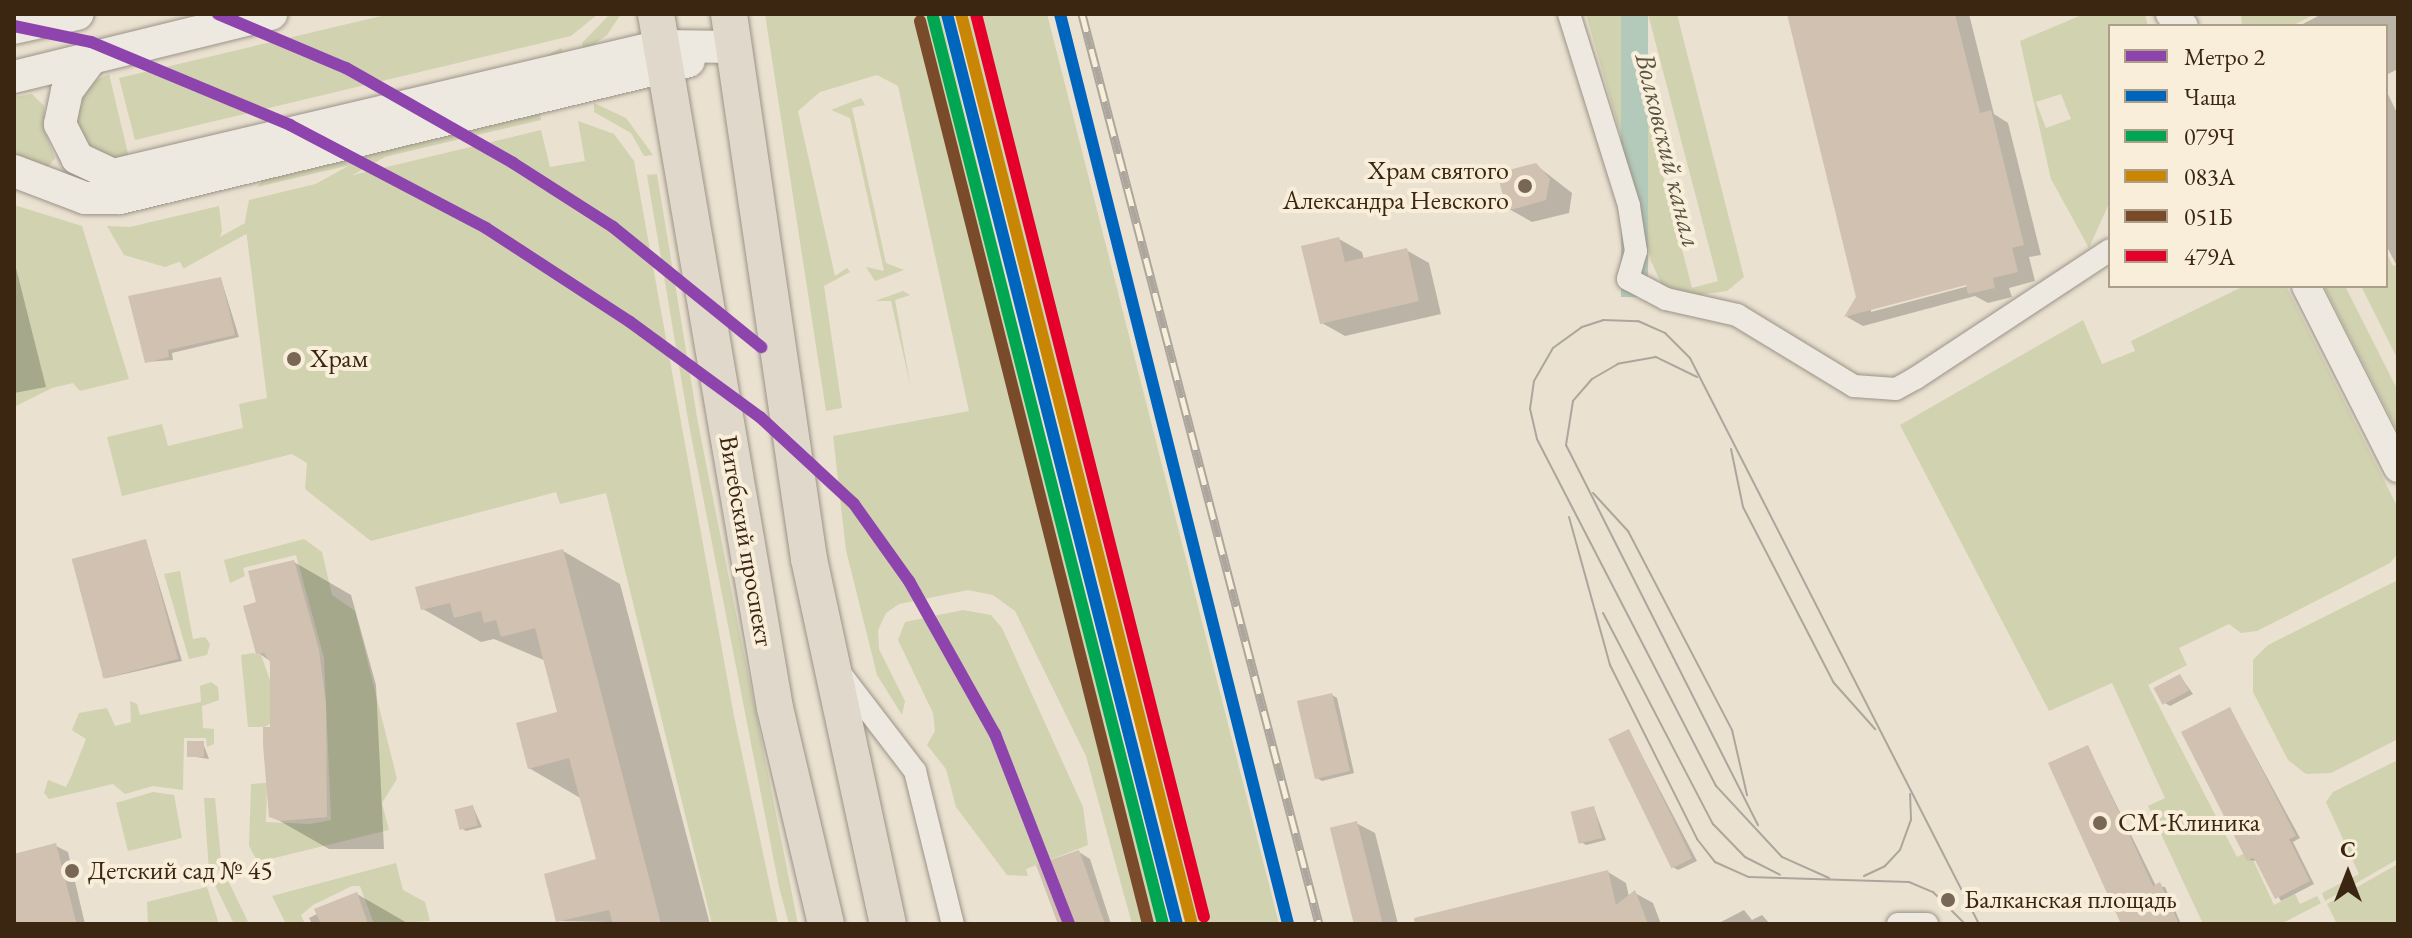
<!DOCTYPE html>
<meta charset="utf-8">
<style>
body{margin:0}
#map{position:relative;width:2412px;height:938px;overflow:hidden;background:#eae1d0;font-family:"EB Garamond",serif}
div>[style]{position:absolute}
.green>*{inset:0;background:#d0d2b0;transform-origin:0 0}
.water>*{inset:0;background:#b3c9ba;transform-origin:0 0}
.shadow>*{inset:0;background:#0003}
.building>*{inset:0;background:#d0c1b1;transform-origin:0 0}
.roads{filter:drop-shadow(0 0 2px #9b9387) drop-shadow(0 0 2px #9b9387)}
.minor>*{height:22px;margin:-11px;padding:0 11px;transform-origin:11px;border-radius:11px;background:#ede9e0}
.tertiary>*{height:28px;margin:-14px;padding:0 14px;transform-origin:14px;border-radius:14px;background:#ede9e0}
.secondary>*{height:32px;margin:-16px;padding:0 16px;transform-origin:16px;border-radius:16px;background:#ede9e0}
.primary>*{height:36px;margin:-18px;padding:0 18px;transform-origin:18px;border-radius:18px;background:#e0d8ca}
.tram>*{height:2px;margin:-1px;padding:0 1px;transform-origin:1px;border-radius:1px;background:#aca69d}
.rail>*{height:9px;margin-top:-4.5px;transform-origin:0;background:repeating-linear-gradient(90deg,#f8eed9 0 18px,#aca69d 0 36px);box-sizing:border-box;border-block:2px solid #aca69d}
.rail-1>*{height:12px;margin:-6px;padding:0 6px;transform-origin:6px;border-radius:6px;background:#0065bd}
.rail-2>*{height:12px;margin:-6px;padding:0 6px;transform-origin:6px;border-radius:6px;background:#00a651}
.rail-3>*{height:12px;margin:-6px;padding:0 6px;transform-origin:6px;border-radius:6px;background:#c88604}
.rail-4>*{height:12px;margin:-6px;padding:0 6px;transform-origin:6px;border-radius:6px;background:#7a4b2a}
.rail-5>*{height:12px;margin:-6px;padding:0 6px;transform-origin:6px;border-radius:6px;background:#e4002b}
.metro-1>*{height:12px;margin:-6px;padding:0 6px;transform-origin:6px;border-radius:6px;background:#8e44ad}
.dots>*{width:22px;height:22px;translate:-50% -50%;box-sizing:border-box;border:4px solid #f8eed9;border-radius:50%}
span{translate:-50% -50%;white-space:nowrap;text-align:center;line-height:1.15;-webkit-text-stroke:8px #f8eed9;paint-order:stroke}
.poi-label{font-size:26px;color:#3b2611}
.right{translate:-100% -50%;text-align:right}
.left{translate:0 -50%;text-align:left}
.street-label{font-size:26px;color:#3b2611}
.water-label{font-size:28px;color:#585441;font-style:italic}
.frame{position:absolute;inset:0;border:16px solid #3b2611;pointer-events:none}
.legend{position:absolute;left:2108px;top:24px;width:280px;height:264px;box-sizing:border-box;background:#f8eed9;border:2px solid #ac9e89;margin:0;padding:10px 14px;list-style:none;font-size:24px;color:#3b2611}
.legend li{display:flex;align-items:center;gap:16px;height:40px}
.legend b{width:40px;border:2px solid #ac9e89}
.north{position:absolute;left:2308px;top:834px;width:80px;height:80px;-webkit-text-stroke:6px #f8eed9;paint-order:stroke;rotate:0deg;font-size:22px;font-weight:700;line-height:32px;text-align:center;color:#3b2611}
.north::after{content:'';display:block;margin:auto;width:28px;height:36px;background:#3b2611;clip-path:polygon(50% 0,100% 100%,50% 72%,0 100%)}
</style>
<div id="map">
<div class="green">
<div style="clip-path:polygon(390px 14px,598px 14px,571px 36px,135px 140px,119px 78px)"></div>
<div style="clip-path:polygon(610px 14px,621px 14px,607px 35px,585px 51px,582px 43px)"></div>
<div style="clip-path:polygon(765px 14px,940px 14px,1166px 924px,1132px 924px,1086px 756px,1015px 611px,993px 595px,968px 590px,899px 604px,886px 613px,878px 630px,879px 649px,905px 701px,902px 715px,877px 675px,846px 550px,833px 436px,969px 411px,898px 86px,877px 75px,820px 92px,798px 111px,835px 276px,847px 268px,850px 272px,824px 286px,842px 408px,826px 411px)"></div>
<div style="clip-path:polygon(964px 14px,1047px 14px,1279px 924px,1185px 924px)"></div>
<div style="clip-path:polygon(1586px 14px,1621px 14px,1692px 288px,1718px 281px,1648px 14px,1677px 14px,1744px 277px,1727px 291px,1691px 296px,1662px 285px,1651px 261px,1641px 206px)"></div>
<div style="clip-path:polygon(evenodd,2084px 14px,2145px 14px,2148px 26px,2110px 26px,2110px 201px,2089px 248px,2051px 179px,2020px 41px,2084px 14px,2061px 94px,2071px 119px,2046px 128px,2036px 102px,2061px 94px)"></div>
<div style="clip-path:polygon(2241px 14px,2315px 14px,2292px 26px,2242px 26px)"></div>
<div style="left:561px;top:48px;width:10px;height:437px;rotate:61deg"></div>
<div style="clip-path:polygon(109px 74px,130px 162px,95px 155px,75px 128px,77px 103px,90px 83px)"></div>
<div style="clip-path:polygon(32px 94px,44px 106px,46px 135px,55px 158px,47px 169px,14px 156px,14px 97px)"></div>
<div style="clip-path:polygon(861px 98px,865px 105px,852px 108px,886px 263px,904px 270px,875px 281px,866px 267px,884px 271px,850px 118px,831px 110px)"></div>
<div style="clip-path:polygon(594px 103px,626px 118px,653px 155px,644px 156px,631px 133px,594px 112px)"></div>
<div style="clip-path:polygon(539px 110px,541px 120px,257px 187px,264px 179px)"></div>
<div style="clip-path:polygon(578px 121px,614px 134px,634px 161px,734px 716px,778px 924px,712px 924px,606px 493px,560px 504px,556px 492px,371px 541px,305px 489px,307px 463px,292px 454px,122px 496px,107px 437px,162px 424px,168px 446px,243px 428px,239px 404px,267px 398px,245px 221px,249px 200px,541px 130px,550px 167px,585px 161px)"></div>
<div style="clip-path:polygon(657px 174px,698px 423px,798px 924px,789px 924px,779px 887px,689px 425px,647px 175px)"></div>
<div style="clip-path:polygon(14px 205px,82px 226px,129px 379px,80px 391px,73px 383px,52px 388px,14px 407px)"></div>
<div style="clip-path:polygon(219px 206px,222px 230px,217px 248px,165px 267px,124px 255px,107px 226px,130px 227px)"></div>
<div style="clip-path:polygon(2386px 252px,2393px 266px,2398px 264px,2398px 360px,2361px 286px,2386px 286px)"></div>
<div style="clip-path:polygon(2244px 286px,2286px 286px,2398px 508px,2398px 553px,2390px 563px,2257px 631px,2241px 633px,2229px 624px,2179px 648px,2187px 665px,2148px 685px,2237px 857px,2249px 851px,2274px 905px,2295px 894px,2300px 904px,2317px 896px,2321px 903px,2281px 924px,2203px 924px,2148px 806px,2165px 798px,2112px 683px,2049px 711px,1900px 425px,2083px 320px,2102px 364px,2135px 351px,2131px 341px)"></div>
<div style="clip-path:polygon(2324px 286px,2345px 286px,2398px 391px,2398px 432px)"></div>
<div style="clip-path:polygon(903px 291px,910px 295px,895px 300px,911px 388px,891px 301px,875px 301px)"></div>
<div style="clip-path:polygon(304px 539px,322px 552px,332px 595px,355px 611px,397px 779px,382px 803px,389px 830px,258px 862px,249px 846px,251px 784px,267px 783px,266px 822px,310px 824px,331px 820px,324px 658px,296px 555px,243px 568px,245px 576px,230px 583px,224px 560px)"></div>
<div style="clip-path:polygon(180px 571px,193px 639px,205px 637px,210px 644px,207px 655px,189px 659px,164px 574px)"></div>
<div style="clip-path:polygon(2398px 580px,2398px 739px,2331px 773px,2306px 774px,2288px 760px,2253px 692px,2253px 660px,2268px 645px)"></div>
<div style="clip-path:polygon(963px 610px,991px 615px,1002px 628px,1083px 807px,1088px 845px,1026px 869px,1028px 876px,1007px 875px,956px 807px,946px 769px,927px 745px,935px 731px,933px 713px,898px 640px,905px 622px)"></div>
<div style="clip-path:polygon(253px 653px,261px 655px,271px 683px,270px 724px,264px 727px,248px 727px,241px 655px)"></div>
<div style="clip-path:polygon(211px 682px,218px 687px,219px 700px,202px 706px,203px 728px,214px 729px,214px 744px,207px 747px,206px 738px,184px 738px,183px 790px,153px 786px,125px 794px,113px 784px,49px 799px,44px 793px,48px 780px,66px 787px,71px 777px,86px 739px,72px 730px,79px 713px,107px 708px,115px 726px,131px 722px,130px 701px,137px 704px,140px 715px,201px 702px,200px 686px)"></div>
<div style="clip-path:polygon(2398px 760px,2398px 859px,2325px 901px,2322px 893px,2359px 874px,2326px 802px,2333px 792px)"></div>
<div style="clip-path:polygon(153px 792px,174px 795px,182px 838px,128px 851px,116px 803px)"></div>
<div style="clip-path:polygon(204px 798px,215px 798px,222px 870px,209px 872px)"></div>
<div style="clip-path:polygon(396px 863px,403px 890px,425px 902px,430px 921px,374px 924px,360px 886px,352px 886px,313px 905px,301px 915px,305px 924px,286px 924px,272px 896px)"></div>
<div style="clip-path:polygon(2398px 864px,2398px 924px,2337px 924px,2327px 904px)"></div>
<div style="clip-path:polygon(225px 874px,249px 924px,234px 924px,211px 877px)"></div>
<div style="clip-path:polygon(207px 887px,219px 924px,148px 924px,147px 902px)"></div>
</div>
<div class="water">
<div style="left:1621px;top:14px;width:27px;height:283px"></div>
</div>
<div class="shadow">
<div style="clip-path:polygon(evenodd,1789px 14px,1969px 14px,1994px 114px,2008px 123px,2041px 255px,2029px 257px,2035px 281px,2009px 288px,2012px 297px,1988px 303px,1975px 296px,1863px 326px,1847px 317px,1858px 297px,1789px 14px,1975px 280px,1976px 284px,1871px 312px,1871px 308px,1975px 280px)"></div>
<div style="clip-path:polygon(2322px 14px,2398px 14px,2398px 69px,2386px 75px,2386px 26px,2299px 26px)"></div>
<div style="clip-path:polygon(2386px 90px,2398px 115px,2398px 268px,2386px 245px)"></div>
<div style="clip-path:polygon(1536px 165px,1572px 193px,1569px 213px,1532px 222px,1509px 209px)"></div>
<div style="clip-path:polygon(1339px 239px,1362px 252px,1364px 260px,1406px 250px,1429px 263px,1441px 314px,1345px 336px,1322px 323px)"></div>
<div style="clip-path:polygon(14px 260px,46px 387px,14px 393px)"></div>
<div style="clip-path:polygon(221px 279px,239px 337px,172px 353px,173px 360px,146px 362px)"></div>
<div style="clip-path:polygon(146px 541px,182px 661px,107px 678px,102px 676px)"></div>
<div style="clip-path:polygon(563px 551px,620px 584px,710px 924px,558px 921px,598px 861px,582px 799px,529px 768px,560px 713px,546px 661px,494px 639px,481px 642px,423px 609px)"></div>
<div style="clip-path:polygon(294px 562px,351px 595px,376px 685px,384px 849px,329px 849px,271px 816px,272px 662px,258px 653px,258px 604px)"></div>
<div style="clip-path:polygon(2180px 676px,2193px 694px,2170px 706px,2165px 703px)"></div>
<div style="clip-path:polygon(1332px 695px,1337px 698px,1354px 773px,1322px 781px,1317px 778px)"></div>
<div style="clip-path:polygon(2230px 709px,2300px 838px,2293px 842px,2314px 884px,2281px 901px,2257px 861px,2249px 860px)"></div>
<div style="clip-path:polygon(1629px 731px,1697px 861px,1678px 870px,1673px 867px)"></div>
<div style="clip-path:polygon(203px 743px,209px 759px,189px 756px)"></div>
<div style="clip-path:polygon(2088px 747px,2156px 886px,2165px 887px,2181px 924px,2124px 924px)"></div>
<div style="clip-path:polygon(473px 807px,482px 827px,466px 831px,461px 828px)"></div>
<div style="clip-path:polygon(1594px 808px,1606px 840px,1586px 845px,1581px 842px)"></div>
<div style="clip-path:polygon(1356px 823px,1375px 833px,1398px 924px,1356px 924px)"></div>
<div style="clip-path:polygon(56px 846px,68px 852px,85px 924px,14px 924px,14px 856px)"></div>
<div style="clip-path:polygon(1079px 852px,1090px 859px,1111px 924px,1058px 924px,1038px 866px)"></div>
<div style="clip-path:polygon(1608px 872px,1626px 883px,1629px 897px,1635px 893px,1653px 903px,1661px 924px,1425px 924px)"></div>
<div style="clip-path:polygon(357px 894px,409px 924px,312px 924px,309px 918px)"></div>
<div style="clip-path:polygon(1744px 910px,1752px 920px,1762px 915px,1770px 924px,1717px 924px)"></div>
</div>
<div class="building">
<div style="clip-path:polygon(1787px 14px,1955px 14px,1980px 113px,1991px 110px,2024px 245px,2012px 248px,2018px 272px,1993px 278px,1995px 288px,1968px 294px,1966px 285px,1844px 317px,1856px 297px)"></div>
<div style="clip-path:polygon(1536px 163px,1550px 179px,1546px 200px,1507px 211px,1497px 173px)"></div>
<div style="clip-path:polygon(1339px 237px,1345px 262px,1407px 248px,1419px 301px,1320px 324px,1301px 246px)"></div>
<div style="clip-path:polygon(221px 277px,235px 335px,168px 350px,169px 357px,145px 363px,128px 296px)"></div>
<div style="left:146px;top:539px;width:124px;height:77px;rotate:75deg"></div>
<div style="clip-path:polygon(563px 549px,603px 700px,661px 924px,613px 924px,609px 910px,556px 922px,544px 874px,596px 859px,569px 758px,528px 769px,516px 723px,557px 712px,535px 628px,501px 637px,496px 620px,484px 623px,481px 611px,454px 618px,450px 603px,421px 610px,415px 587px)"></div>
<div style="clip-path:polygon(294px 560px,319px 650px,326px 704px,327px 817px,280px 821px,269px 817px,263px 745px,263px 727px,270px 727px,270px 662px,264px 653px,256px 654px,243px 606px,256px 602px,248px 571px)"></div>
<div style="left:2180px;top:674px;width:19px;height:30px;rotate:62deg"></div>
<div style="left:1332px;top:693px;width:80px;height:36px;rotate:77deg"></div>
<div style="clip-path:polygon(2230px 707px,2296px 836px,2289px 839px,2310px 881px,2275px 899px,2254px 858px,2247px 861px,2181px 732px)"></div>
<div style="left:1629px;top:729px;width:144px;height:23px;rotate:64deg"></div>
<div style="left:187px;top:741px;width:17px;height:16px"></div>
<div style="clip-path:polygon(2088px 745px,2153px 886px,2160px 882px,2179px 924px,2121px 924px,2048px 763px)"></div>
<div style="left:473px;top:805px;width:21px;height:19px;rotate:76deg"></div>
<div style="left:1594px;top:806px;width:33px;height:24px;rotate:76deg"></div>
<div style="left:1357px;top:821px;width:106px;height:28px;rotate:76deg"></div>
<div style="clip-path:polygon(56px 843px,76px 922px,14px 924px,14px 854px)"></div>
<div style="clip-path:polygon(1079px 850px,1105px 924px,1058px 924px,1036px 865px)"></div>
<div style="clip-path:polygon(1608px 870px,1616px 905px,1635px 890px,1648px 924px,1415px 924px,1414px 918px)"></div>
<div style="clip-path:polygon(357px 892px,368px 924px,321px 924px,314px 909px)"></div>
</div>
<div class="roads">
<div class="minor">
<div style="left:1569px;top:14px;width:201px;rotate:72.6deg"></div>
<div style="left:1629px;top:206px;width:46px;rotate:81.2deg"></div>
<div style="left:1636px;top:251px;width:29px;rotate:106deg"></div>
<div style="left:1628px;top:279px;width:43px;rotate:27.8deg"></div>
<div style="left:1666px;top:299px;width:73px;rotate:12.7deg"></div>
<div style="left:1737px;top:315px;width:137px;rotate:31.3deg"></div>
<div style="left:1854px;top:386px;width:42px;rotate:4.1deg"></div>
<div style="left:1896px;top:389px;width:23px;rotate:-29deg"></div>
<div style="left:1916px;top:378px;width:232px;rotate:-33.4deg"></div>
<div style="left:839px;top:672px;width:125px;rotate:52.5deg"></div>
<div style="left:915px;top:771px;width:158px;rotate:76.1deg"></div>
<div style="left:1898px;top:924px;width:29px"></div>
</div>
<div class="tertiary">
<div style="left:2170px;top:14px;width:18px;rotate:41deg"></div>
<div style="left:2306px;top:286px;width:204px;rotate:63.2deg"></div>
</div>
<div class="secondary">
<div style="left:14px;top:28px;width:65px;rotate:-12.5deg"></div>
<div style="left:93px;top:56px;width:44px;rotate:126.6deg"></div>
<div style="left:67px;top:91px;width:34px;rotate:102deg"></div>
<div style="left:60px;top:124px;width:38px;rotate:63deg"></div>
<div style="left:77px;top:158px;width:40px;rotate:25deg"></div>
<div style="left:113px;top:175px;width:563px;rotate:-13.25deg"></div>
<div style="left:661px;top:46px;width:73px;rotate:0.8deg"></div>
<div style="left:14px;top:77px;width:265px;rotate:-13.8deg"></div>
<div style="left:14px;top:171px;width:76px;rotate:20.8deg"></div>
<div style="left:85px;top:198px;width:35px"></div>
<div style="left:120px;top:198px;width:585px;rotate:-13.54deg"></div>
</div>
<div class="primary">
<div style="left:656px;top:14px;width:704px;rotate:80.27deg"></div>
<div style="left:775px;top:708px;width:222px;rotate:76.7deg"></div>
<div style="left:729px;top:14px;width:551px;rotate:81.65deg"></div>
<div style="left:809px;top:559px;width:373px;rotate:77.8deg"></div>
</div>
</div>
<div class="tram">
<div style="left:1697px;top:377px;width:46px;rotate:-154deg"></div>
<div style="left:1656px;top:357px;width:39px;rotate:170deg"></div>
<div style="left:1618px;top:364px;width:30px;rotate:150deg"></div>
<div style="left:1592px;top:379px;width:29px;rotate:131deg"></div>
<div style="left:1573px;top:401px;width:45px;rotate:99deg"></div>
<div style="left:1566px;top:445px;width:426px;rotate:63.2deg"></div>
<div style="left:1731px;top:449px;width:59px;rotate:78.3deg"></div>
<div style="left:1743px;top:507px;width:198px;rotate:62.7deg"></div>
<div style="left:1834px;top:683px;width:62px;rotate:48.3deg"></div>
<div style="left:1593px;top:493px;width:52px;rotate:47.4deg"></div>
<div style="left:1628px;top:531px;width:225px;rotate:62.4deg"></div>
<div style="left:1732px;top:730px;width:67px;rotate:77deg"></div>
<div style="left:1569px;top:517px;width:154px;rotate:74.5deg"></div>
<div style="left:1610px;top:665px;width:195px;rotate:63.4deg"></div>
<div style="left:1697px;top:839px;width:29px;rotate:52deg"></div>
<div style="left:1715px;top:862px;width:37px;rotate:24deg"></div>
<div style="left:1749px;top:877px;width:160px;rotate:1.8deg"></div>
<div style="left:1909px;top:882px;width:26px;rotate:23deg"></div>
<div style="left:1933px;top:892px;width:45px;rotate:45deg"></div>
<div style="left:1603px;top:613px;width:238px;rotate:62.5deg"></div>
<div style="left:1713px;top:824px;width:46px;rotate:45.9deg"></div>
<div style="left:1745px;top:857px;width:39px;rotate:27deg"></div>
<div style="left:1864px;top:876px;width:23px;rotate:-25deg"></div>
<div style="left:1885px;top:866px;width:22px;rotate:-47deg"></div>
<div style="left:1900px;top:850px;width:32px;rotate:-70deg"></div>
<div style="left:1911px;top:820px;width:26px;rotate:-92deg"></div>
<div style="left:1829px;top:878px;width:51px;rotate:-155.9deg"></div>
<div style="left:1782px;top:857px;width:97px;rotate:-132.9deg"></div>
<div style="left:1716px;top:786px;width:390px;rotate:-117.3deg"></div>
<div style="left:1537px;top:439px;width:31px;rotate:-103deg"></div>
<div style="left:1530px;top:409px;width:28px;rotate:-82deg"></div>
<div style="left:1534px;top:381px;width:38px;rotate:-60deg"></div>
<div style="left:1553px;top:348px;width:36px;rotate:-36deg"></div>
<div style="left:1582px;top:327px;width:22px;rotate:-18deg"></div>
<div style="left:1603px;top:320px;width:35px;rotate:2deg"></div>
<div style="left:1638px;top:321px;width:30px;rotate:24deg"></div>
<div style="left:1665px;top:333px;width:35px;rotate:45deg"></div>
<div style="left:1690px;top:358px;width:636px;rotate:62.95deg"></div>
</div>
<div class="rail">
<div style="left:1082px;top:14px;width:940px;rotate:75.4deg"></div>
</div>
<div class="rail-1">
<div style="left:947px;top:14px;width:939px;rotate:75.82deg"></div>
<div style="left:1060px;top:14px;width:938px;rotate:75.93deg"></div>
</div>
<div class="rail-2">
<div style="left:933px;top:17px;width:936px;rotate:75.77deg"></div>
</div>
<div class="rail-3">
<div style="left:961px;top:14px;width:936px;rotate:75.77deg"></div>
</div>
<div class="rail-4">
<div style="left:920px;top:21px;width:931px;rotate:75.83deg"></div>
</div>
<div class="rail-5">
<div style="left:976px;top:14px;width:931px;rotate:75.83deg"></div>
</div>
<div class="metro-1">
<div style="left:218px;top:14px;width:139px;rotate:22.9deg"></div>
<div style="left:346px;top:68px;width:192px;rotate:29.6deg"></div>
<div style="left:513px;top:163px;width:119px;rotate:32.6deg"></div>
<div style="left:613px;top:227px;width:191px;rotate:39deg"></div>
<div style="left:14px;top:26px;width:79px;rotate:11.7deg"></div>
<div style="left:91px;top:42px;width:216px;rotate:22.6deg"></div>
<div style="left:290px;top:125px;width:221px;rotate:27.7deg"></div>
<div style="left:486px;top:228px;width:172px;rotate:33.1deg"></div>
<div style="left:630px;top:322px;width:161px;rotate:36.2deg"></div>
<div style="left:760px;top:417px;width:128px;rotate:42.8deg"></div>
<div style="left:854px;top:504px;width:95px;rotate:54.5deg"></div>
<div style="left:909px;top:581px;width:176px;rotate:60.7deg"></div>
<div style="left:995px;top:734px;width:204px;rotate:68.7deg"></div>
</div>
<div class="dots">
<div style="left:1525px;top:186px;background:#786754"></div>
<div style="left:294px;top:359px;background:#786754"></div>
<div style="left:2100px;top:823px;background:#786754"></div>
<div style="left:72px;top:871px;background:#786754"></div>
<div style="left:1948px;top:900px;background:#786754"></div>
</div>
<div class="poi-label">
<span class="right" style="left:1509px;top:186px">Храм святого<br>Александра Невского</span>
<span class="left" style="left:310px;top:359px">Храм</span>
<span class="left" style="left:2118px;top:823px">СМ-Клиника</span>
<span class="left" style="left:88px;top:871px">Детский сад № 45</span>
<span class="left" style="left:1964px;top:900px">Балканская площадь</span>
</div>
<div class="street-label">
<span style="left:746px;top:541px;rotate:80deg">Витебский проспект</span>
</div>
<div class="water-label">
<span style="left:1669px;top:150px;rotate:76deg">Волковский канал</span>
</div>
<div class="frame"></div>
<ul class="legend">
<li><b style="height:10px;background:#8e44ad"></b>Метро 2</li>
<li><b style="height:10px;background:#0065bd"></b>Чаща</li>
<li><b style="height:10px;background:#00a651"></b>079Ч</li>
<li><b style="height:10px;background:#c88604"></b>083А</li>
<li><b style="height:10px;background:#7a4b2a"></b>051Б</li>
<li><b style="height:10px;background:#e4002b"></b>479А</li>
</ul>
<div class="north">С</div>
</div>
